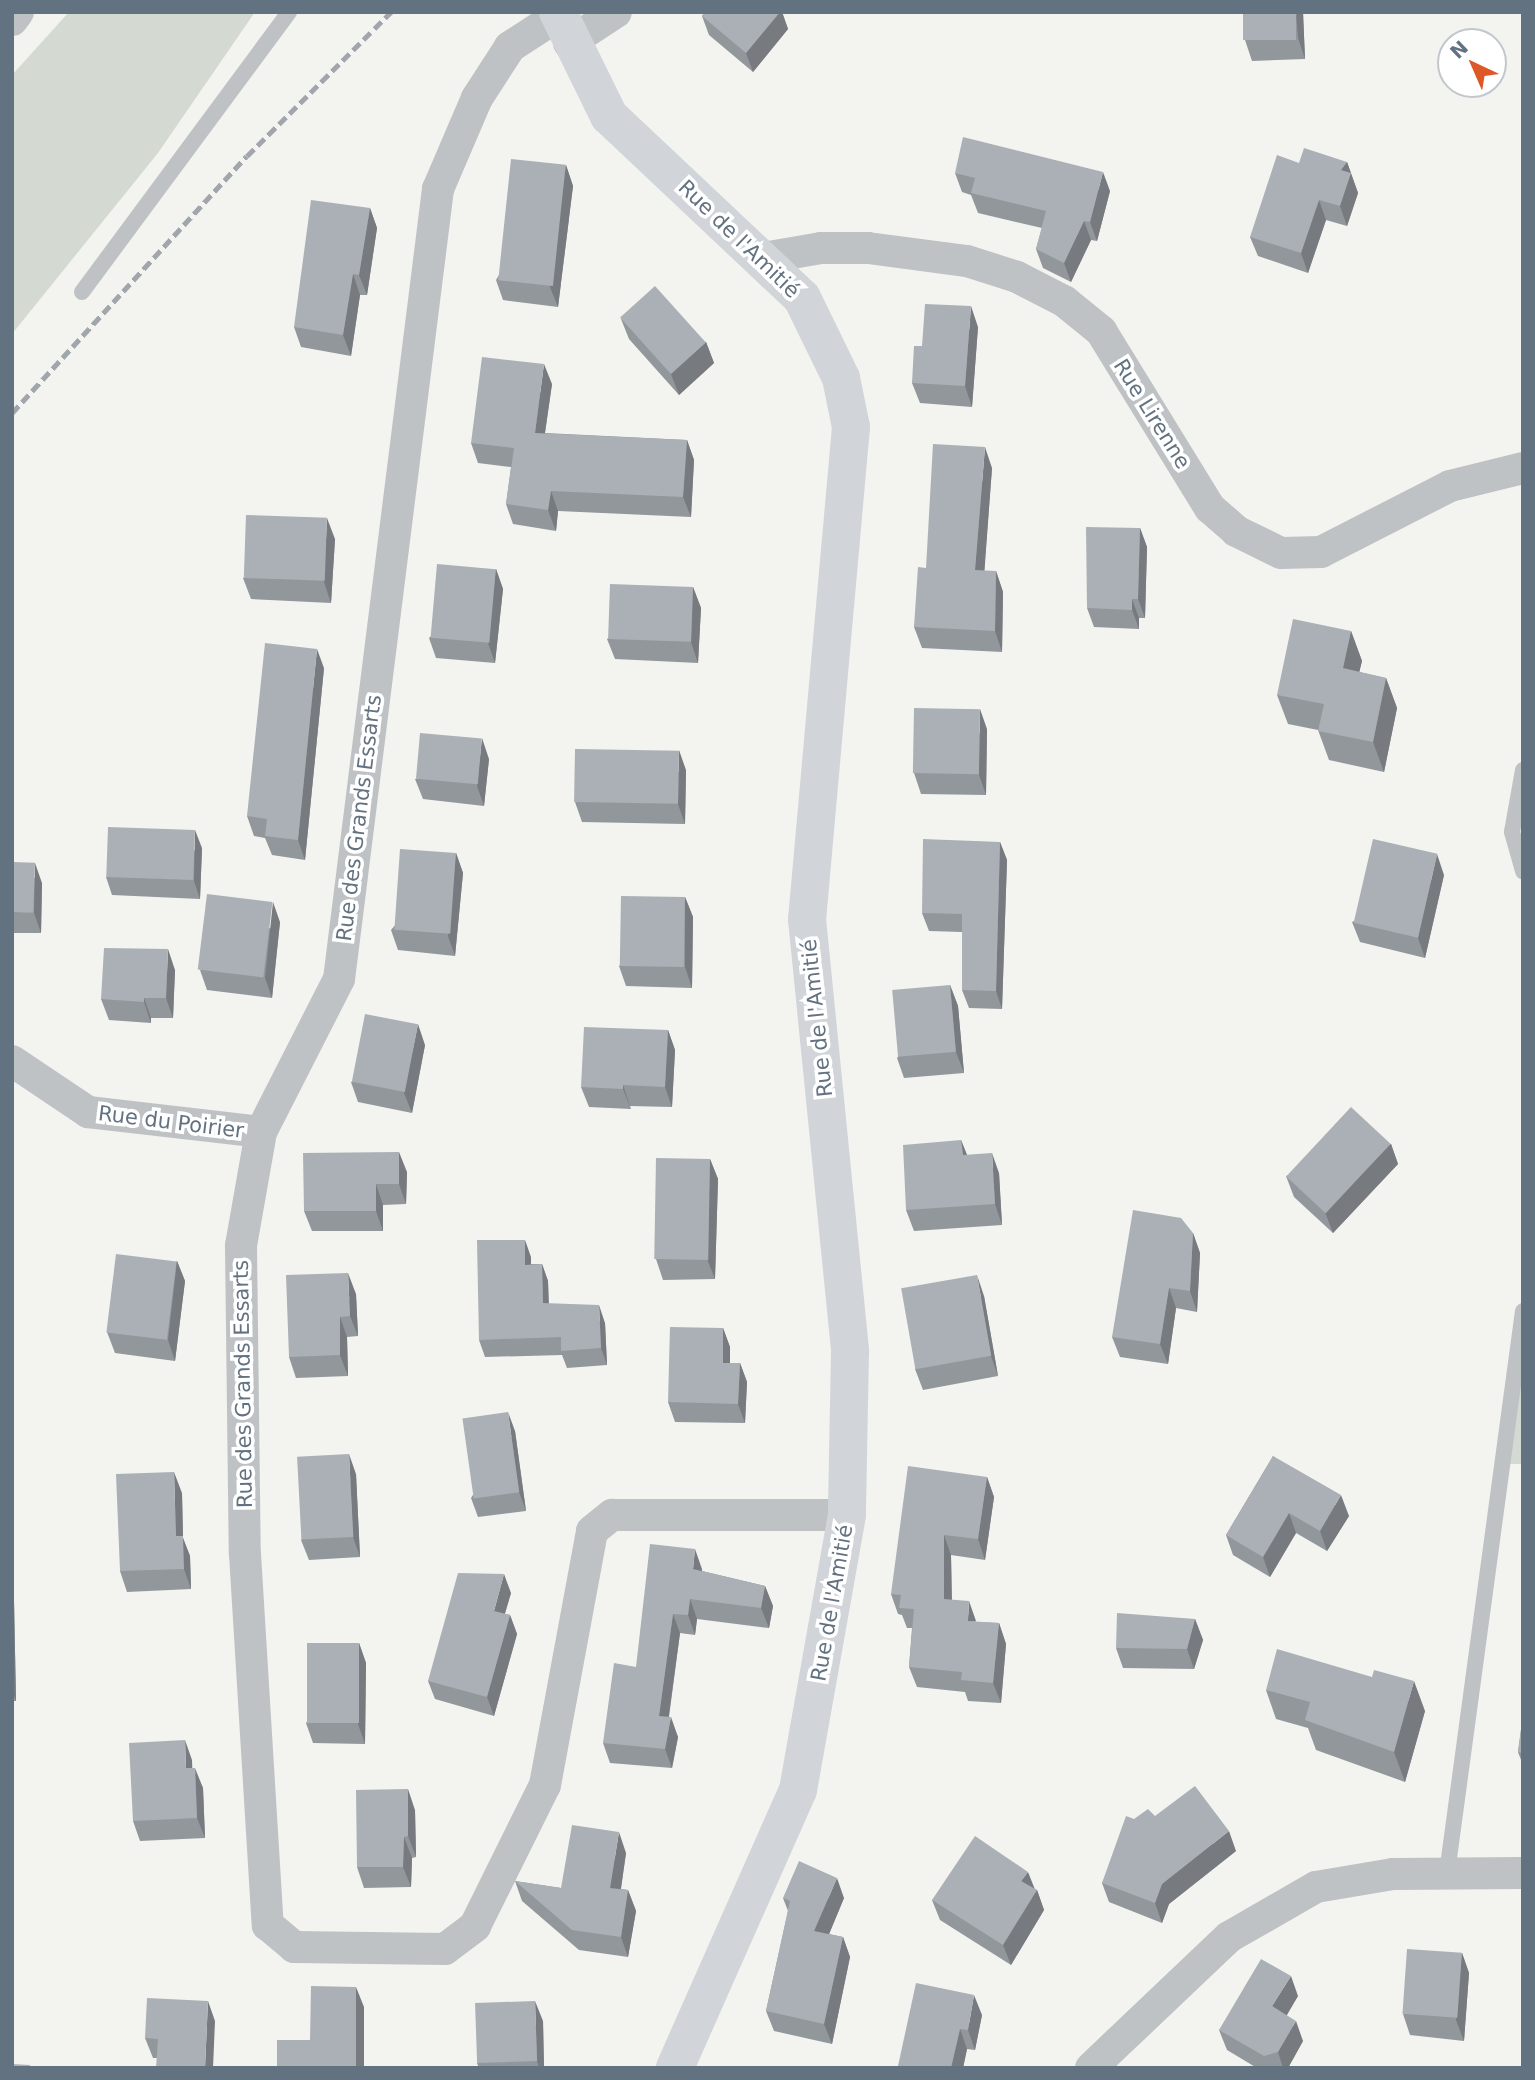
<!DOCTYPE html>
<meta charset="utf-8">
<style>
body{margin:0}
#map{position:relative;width:1535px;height:2080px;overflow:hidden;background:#f3f4ef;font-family:"DejaVu Sans",sans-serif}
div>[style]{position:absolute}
.green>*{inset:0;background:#d4dad1}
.lane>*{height:16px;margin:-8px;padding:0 8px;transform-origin:8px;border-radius:8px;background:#bec2c5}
.street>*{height:32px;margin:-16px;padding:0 16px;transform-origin:16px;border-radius:16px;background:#bec2c5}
.secondary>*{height:38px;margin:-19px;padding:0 19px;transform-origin:19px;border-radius:19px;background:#d1d5da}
.rail>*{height:5px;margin-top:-2.5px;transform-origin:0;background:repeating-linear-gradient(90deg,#a1a6ac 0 10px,transparent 0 15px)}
.wall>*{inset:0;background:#92979c}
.shaded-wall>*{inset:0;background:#777b7f}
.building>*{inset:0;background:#aab0b5;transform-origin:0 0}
span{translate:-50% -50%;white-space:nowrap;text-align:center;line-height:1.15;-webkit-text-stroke:7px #fff;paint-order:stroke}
.street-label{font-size:21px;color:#637280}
.frame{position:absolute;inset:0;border:14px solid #637280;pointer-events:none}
.north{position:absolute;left:1437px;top:28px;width:70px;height:70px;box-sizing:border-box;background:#fff;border:2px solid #c1c7cc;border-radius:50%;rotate:316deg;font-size:19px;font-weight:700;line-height:28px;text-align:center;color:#637280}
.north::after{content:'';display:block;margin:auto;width:24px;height:32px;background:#dd5826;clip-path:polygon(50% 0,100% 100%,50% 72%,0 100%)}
</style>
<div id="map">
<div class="green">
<div style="clip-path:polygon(69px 12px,255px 12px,158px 153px,12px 334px,12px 75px)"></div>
<div style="clip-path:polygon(1523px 1311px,1523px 1464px,1502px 1464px)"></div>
</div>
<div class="lane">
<div style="left:82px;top:292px;width:348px;rotate:-53.5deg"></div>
<div style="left:1523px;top:770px;width:63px;rotate:100.1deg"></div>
<div style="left:1512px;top:832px;width:41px;rotate:74.2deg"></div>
<div style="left:1447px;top:1873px;width:567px;rotate:-82.3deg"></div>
</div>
<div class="street">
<div style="left:559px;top:15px;width:59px;rotate:146.9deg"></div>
<div style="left:510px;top:47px;width:61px;rotate:122.9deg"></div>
<div style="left:477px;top:98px;width:99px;rotate:113.2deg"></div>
<div style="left:438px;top:189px;width:796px;rotate:97.14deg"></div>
<div style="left:339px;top:979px;width:172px;rotate:117deg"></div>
<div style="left:261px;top:1132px;width:116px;rotate:100deg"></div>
<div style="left:241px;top:1246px;width:308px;rotate:89.3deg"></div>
<div style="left:245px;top:1554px;width:372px;rotate:86.5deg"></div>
<div style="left:268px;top:1925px;width:34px;rotate:40deg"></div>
<div style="left:294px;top:1947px;width:151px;rotate:0.8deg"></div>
<div style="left:445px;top:1949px;width:38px;rotate:-37deg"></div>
<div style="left:475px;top:1926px;width:157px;rotate:-63.6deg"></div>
<div style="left:545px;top:1785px;width:258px;rotate:-79.5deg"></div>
<div style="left:592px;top:1531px;width:26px;rotate:-39deg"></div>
<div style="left:612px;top:1515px;width:235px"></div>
<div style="left:12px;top:20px;width:10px;rotate:-53deg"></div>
<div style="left:569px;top:43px;width:56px;rotate:-33.4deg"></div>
<div style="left:763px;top:258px;width:59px;rotate:-9.8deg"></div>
<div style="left:821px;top:248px;width:47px"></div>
<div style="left:868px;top:248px;width:100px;rotate:7.5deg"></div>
<div style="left:967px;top:261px;width:52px;rotate:17.7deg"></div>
<div style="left:1017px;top:277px;width:53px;rotate:27.1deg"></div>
<div style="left:1064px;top:301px;width:48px;rotate:39deg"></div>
<div style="left:1101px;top:331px;width:208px;rotate:58.4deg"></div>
<div style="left:1210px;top:508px;width:35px;rotate:41deg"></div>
<div style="left:1236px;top:531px;width:50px;rotate:26.1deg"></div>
<div style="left:1281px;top:553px;width:40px;rotate:-1.4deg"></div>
<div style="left:1321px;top:552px;width:145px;rotate:-27.1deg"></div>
<div style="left:1450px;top:486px;width:75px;rotate:-13.9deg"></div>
<div style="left:12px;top:1061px;width:92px;rotate:33.9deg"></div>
<div style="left:88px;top:1112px;width:174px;rotate:6.6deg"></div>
<div style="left:1091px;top:2068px;width:190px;rotate:-43.5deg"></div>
<div style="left:1229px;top:1937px;width:100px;rotate:-29.9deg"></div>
<div style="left:1316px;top:1887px;width:78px;rotate:-9.6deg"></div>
<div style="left:1393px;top:1874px;width:130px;rotate:-0.4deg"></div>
</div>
<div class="secondary">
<div style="left:558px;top:12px;width:116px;rotate:63.9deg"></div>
<div style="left:609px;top:116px;width:265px;rotate:43.3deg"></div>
<div style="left:802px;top:298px;width:89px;rotate:64deg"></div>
<div style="left:841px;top:378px;width:50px;rotate:78.5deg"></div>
<div style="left:851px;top:427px;width:494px;rotate:95.1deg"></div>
<div style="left:807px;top:919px;width:435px;rotate:84.3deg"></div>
<div style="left:850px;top:1352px;width:163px;rotate:91.1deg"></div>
<div style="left:847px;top:1515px;width:279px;rotate:100.1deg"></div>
<div style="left:798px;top:1790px;width:304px;rotate:113.9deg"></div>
</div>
<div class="rail">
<div style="left:12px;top:413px;width:348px;rotate:-47.6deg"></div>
<div style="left:247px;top:156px;width:204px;rotate:-45deg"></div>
</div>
<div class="wall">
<div style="clip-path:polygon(705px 12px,782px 12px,788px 29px,753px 72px,709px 35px,702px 16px)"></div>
<div style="clip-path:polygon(1303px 12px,1305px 59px,1252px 61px,1245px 40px)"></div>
<div style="clip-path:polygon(1347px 162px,1358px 193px,1347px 226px,1326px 220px,1308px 273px,1258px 256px,1250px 237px,1299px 163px)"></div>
<div style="clip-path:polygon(566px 165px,573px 186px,558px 307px,503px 300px,496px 280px)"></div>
<div style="clip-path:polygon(955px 173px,1110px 191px,1097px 241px,1091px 240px,1071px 282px,1043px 268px,1036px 249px,1042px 228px,978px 213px,971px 195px,962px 192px)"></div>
<div style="clip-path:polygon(370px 208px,377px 228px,367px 295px,360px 295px,351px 356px,301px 347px,294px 327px)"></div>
<div style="clip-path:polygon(621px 319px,706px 342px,714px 363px,679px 395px,629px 339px)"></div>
<div style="clip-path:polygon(978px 327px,972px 407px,920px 403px,912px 383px,922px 346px)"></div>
<div style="clip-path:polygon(552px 384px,545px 433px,687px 440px,694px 460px,691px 517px,558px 511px,556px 531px,513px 524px,506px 504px,511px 467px,478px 463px,471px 443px)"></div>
<div style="clip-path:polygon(992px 468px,984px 571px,996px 571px,1003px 592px,1002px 652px,922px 648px,914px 627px,926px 568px)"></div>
<div style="clip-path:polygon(1140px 528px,1147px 547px,1145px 618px,1139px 618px,1139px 629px,1094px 627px,1087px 608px)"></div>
<div style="clip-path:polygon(335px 539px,331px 603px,251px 599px,243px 578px)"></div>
<div style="clip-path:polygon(496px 569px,503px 589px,495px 663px,436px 658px,429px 638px)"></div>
<div style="clip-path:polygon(693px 587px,701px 608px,698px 663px,615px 659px,607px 639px)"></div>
<div style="clip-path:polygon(1351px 631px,1362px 661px,1359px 672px,1386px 678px,1397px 708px,1384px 772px,1329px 760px,1318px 730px,1288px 724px,1277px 695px)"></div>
<div style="clip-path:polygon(324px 668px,305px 860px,272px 855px,265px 838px,254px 836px,247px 816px)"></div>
<div style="clip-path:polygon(987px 729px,986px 795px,921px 794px,914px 773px)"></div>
<div style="clip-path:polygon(489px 759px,484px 806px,423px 799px,415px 779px)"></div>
<div style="clip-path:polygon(686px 770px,685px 824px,582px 822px,575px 802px)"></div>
<div style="clip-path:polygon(1000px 842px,1007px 860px,1002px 1009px,969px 1008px,962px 990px,962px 932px,929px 931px,922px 913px)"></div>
<div style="clip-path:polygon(202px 848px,200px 899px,112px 895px,106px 877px)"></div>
<div style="clip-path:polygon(456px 853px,463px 873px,455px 956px,398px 950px,391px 930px)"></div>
<div style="clip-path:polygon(12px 862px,42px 883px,41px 933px,12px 933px)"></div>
<div style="clip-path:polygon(1444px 875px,1425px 958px,1360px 942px,1352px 922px)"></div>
<div style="clip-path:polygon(685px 897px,693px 917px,692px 988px,626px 986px,619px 966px)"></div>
<div style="clip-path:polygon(280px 922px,272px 998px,207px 990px,200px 970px)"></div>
<div style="clip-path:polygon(175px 970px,173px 1018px,151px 1018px,151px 1023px,109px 1020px,101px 999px)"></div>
<div style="clip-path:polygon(950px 985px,958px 1006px,964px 1073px,904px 1078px,897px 1058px)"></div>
<div style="clip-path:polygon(668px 1030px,675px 1050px,672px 1107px,630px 1106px,631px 1109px,589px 1107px,581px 1087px)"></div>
<div style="clip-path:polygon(425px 1045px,412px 1113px,358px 1102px,351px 1082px)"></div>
<div style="clip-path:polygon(961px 1140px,967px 1155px,999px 1173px,1002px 1225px,914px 1231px,906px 1210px)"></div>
<div style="clip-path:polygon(1391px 1144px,1398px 1164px,1333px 1233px,1294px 1197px,1286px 1176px)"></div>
<div style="clip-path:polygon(710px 1159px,718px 1179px,715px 1279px,663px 1280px,656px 1259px)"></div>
<div style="clip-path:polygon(407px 1172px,406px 1204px,383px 1205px,383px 1231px,312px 1231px,304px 1211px)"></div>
<div style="clip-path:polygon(1193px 1233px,1200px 1253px,1197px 1312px,1176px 1308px,1168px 1364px,1120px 1357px,1112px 1337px)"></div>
<div style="clip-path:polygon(531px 1257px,531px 1264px,542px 1264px,548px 1281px,549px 1304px,605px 1323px,607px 1365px,567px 1368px,562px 1355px,485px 1357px,479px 1340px)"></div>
<div style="clip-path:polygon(177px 1261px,185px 1281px,175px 1361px,115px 1353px,107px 1332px)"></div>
<div style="clip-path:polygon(356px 1294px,358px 1336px,347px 1337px,348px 1376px,296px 1378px,289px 1357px)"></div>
<div style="clip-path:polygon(984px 1296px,998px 1376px,923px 1390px,915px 1369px)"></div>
<div style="clip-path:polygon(723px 1328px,730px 1347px,730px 1363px,740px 1363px,747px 1382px,745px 1423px,675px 1422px,668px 1402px)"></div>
<div style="clip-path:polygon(515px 1431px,526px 1511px,478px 1517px,471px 1498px)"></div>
<div style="clip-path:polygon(1273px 1456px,1349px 1516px,1327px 1551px,1296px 1533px,1270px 1577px,1233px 1555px,1226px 1535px)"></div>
<div style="clip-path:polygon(356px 1474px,360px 1557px,309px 1560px,301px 1540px)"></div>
<div style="clip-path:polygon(987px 1477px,994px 1497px,985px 1560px,951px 1555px,952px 1600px,976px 1622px,999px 1623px,1006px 1644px,1001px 1703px,968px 1701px,965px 1692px,917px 1687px,909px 1667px,912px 1628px,907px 1628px,902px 1615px,898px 1614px,891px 1594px)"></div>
<div style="clip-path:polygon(182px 1493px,183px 1538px,190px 1556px,191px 1589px,127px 1592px,120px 1571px)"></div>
<div style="clip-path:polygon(702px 1569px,702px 1571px,765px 1586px,773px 1606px,769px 1628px,697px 1619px,695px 1635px,680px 1633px,669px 1717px,678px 1737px,672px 1768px,610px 1763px,603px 1743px,636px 1667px)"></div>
<div style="clip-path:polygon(511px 1593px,505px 1614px,510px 1615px,517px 1634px,494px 1716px,435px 1699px,428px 1681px)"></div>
<div style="clip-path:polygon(12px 1596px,14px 1601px,16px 1701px,12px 1701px)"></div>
<div style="clip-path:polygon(1195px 1619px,1203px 1640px,1194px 1669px,1123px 1668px,1116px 1648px)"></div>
<div style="clip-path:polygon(359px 1643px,366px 1663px,365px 1744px,313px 1743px,306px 1723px)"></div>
<div style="clip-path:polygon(1372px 1677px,1425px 1711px,1405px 1782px,1316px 1750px,1308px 1728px,1276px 1719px,1266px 1690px)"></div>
<div style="clip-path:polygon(1523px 1715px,1523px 1765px,1518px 1752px)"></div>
<div style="clip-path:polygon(192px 1760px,192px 1768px,203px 1788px,205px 1838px,140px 1841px,133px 1821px)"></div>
<div style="clip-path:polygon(415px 1810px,416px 1857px,412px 1858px,411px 1887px,364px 1888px,357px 1867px)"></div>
<div style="clip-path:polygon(1134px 1819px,1236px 1851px,1169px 1904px,1162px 1923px,1109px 1902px,1102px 1883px)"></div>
<div style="clip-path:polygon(626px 1853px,621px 1889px,628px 1890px,636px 1911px,628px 1957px,579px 1950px,522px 1901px,515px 1881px,561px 1888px)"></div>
<div style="clip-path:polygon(1035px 1889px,1037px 1890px,1044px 1910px,1011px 1965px,940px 1920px,932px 1900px)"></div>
<div style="clip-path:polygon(783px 1898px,844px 1898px,829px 1934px,843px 1937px,850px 1957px,832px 2044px,774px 2031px,766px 2011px,788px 1911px)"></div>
<div style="clip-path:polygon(1462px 1953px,1469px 1973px,1464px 2041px,1410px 2035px,1403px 2014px)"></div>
<div style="clip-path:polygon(1298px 1996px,1286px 2015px,1303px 2041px,1288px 2068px,1257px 2068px,1227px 2050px,1219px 2030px)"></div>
<div style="clip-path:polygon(982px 2015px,975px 2050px,967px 2049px,963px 2068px,899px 2068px,898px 2066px)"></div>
<div style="clip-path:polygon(215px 2021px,157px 2058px,153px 2058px,145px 2038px)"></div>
<div style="clip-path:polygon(543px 2021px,544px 2068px,479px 2068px,477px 2063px)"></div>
</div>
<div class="shaded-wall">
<div style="clip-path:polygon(780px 12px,782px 12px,788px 29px,753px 72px,746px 53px)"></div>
<div style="clip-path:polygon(1296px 12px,1303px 12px,1305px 59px,1298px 38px)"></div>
<div style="clip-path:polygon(1347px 162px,1358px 193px,1347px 226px,1340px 206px,1341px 170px)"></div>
<div style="clip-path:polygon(566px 165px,573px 186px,558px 307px,550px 287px)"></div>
<div style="clip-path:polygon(1103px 172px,1110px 191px,1097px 241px,1090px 222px)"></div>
<div style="clip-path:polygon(1319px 200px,1326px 220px,1308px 273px,1301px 253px)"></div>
<div style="clip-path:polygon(370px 208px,377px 228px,367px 295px,359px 275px)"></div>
<div style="clip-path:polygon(1084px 221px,1091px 240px,1071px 282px,1064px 263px)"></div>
<div style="clip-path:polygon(353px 274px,360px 295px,351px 356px,343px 335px)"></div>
<div style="clip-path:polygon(971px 306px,978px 327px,972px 407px,965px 386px)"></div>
<div style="clip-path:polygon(706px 342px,714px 363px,679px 395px,671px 374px)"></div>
<div style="clip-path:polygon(544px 364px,552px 384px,542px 453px,535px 433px)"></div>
<div style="clip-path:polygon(687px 440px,694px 460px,691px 517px,683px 497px)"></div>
<div style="clip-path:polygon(985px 447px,992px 468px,983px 591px,975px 570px)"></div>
<div style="clip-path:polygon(551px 491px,558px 511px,556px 531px,548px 510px)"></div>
<div style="clip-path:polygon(327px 518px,335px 539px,331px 603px,324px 582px)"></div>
<div style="clip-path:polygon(1140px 528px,1147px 547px,1145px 618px,1138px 599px)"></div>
<div style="clip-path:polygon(496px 569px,503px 589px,495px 663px,488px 643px)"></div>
<div style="clip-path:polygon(996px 571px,1003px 592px,1002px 652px,995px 631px)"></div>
<div style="clip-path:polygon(693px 587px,701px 608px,698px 663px,691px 642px)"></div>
<div style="clip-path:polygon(1132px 599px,1139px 618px,1139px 629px,1132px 610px)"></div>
<div style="clip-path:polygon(1351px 631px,1362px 661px,1353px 698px,1343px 668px)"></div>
<div style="clip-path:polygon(317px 649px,324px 668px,305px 860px,298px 840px)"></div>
<div style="clip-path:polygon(1386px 678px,1397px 708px,1384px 772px,1373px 742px)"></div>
<div style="clip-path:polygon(980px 709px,987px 729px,986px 795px,979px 775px)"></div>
<div style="clip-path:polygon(482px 738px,489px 759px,484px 806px,477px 786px)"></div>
<div style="clip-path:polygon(679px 750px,686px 770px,685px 824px,678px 804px)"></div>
<div style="clip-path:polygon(195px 830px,202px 848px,200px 899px,194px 881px)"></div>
<div style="clip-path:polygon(1000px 842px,1007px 860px,1002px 1009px,996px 991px)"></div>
<div style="clip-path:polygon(456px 853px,463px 873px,455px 956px,448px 936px)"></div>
<div style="clip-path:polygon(1437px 854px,1444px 875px,1425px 958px,1418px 938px)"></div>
<div style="clip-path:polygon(35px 863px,42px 883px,41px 933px,34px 913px)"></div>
<div style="clip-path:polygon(685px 897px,693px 917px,692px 988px,685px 967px)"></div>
<div style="clip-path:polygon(273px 902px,280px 922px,272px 998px,265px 978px)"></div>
<div style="clip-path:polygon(168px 949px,175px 970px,173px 1018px,166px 998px)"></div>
<div style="clip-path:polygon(950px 985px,958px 1006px,964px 1073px,956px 1052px)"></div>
<div style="clip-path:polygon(144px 998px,151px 1018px,151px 1023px,144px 1002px)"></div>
<div style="clip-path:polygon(418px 1024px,425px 1045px,412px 1113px,404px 1093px)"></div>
<div style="clip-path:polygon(668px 1030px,675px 1050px,672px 1107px,665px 1087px)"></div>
<div style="clip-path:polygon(623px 1085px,631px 1109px,623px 1089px)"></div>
<div style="clip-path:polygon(961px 1140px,969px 1160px,963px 1155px)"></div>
<div style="clip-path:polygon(1391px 1144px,1398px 1164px,1333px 1233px,1325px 1212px)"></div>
<div style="clip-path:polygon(399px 1152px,407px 1172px,406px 1204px,399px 1184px)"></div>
<div style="clip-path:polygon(992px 1153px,999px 1173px,1002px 1225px,995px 1204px)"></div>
<div style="clip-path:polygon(710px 1159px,718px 1179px,715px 1279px,707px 1259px)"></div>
<div style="clip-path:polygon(376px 1184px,383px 1205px,383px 1231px,376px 1211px)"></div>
<div style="clip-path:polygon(1193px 1233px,1200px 1253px,1197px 1312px,1190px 1291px)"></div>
<div style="clip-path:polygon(525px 1240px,531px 1257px,531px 1282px,525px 1265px)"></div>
<div style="clip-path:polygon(177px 1261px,185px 1281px,175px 1361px,168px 1340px)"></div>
<div style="clip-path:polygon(542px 1264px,548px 1281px,549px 1321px,543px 1303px)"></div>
<div style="clip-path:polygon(348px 1273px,356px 1294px,358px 1336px,350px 1316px)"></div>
<div style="clip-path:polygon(977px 1275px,984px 1296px,998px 1376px,991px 1356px)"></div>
<div style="clip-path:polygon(1169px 1288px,1176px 1308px,1168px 1364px,1160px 1344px)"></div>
<div style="clip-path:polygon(599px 1305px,605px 1323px,607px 1365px,601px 1348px)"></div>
<div style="clip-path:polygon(340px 1317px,347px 1337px,348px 1376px,340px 1355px)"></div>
<div style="clip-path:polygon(723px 1328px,730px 1347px,730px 1382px,723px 1363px)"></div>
<div style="clip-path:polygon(740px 1363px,747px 1382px,745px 1423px,738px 1404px)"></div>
<div style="clip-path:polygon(508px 1412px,515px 1431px,526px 1511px,519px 1492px)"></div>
<div style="clip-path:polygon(349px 1454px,356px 1474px,360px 1557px,353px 1537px)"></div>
<div style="clip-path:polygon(174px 1472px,182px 1493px,183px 1538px,190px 1556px,191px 1589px,184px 1569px,176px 1536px)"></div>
<div style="clip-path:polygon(987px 1477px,994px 1497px,985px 1560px,978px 1539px)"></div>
<div style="clip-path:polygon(1341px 1495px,1349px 1516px,1327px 1551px,1320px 1531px)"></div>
<div style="clip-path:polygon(1289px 1513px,1296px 1533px,1270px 1577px,1263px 1557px)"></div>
<div style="clip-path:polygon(944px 1535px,951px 1555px,952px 1619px,944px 1599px)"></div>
<div style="clip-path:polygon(695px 1549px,702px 1569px,700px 1589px,693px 1569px)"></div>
<div style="clip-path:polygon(504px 1574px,511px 1593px,500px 1629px,494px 1611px)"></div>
<div style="clip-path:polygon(765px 1586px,773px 1606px,769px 1628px,761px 1608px)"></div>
<div style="clip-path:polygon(12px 1596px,14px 1601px,16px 1701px,12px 1690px)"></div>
<div style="clip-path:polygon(690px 1599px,697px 1619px,695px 1635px,688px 1615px)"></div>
<div style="clip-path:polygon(969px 1601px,976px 1621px,968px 1621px)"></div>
<div style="clip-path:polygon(673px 1614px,680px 1633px,666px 1736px,659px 1716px)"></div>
<div style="clip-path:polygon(510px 1615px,517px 1634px,494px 1716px,487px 1697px)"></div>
<div style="clip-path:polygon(1195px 1619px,1203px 1640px,1194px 1669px,1187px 1649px)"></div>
<div style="clip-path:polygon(999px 1623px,1006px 1644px,1001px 1703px,993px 1683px)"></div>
<div style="clip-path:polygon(359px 1643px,366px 1663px,365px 1744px,358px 1724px)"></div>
<div style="clip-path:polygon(1414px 1681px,1425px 1711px,1405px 1782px,1394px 1752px)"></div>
<div style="clip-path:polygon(671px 1717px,678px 1737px,672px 1768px,665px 1749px)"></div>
<div style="clip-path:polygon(185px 1740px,192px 1760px,193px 1788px,186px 1768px)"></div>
<div style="clip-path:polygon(195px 1768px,203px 1788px,205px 1838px,197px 1818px)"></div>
<div style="clip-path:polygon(408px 1789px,415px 1810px,416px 1857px,408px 1836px)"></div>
<div style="clip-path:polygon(1229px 1831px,1236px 1851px,1169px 1904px,1162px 1923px,1155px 1903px,1162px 1884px)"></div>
<div style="clip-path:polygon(619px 1832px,626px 1853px,618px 1908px,610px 1888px)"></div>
<div style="clip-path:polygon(404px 1837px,412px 1858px,411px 1887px,403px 1867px)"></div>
<div style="clip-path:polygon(1028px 1872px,1036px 1892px,1037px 1890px,1044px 1910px,1011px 1965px,1003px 1945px,1021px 1881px)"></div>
<div style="clip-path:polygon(837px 1878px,844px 1898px,822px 1951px,814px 1931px)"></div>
<div style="clip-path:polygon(628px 1890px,636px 1911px,628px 1957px,621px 1937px)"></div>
<div style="clip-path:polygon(843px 1937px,850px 1957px,832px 2044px,824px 2024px)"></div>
<div style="clip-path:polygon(1462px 1953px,1469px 1973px,1464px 2041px,1456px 2020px)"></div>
<div style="clip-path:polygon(1291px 1976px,1298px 1996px,1280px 2027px,1272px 2006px)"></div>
<div style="clip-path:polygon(356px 1987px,364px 2007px,364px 2068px,356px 2068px)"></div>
<div style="clip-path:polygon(974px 1995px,982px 2015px,975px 2050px,968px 2030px)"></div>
<div style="clip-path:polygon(208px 2001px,215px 2021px,213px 2068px,205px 2068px)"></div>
<div style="clip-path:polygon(535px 2001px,543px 2021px,544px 2068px,539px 2068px,537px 2061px)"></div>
<div style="clip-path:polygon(1296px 2021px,1303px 2041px,1288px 2068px,1283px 2068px,1278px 2052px)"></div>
<div style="clip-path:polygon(960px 2029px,967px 2049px,963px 2068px,951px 2068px)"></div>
</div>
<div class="building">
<div style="clip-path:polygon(705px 12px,780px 12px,746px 53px,702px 16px)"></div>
<div style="left:1243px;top:12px;width:53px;height:28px"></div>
<div style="clip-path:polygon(963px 137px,1103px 172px,1090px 222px,1084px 221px,1064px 263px,1036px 249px,1046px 211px,971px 193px,975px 178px,955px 173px)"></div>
<div style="clip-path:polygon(1304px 148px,1347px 162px,1341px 170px,1351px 173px,1340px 206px,1319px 200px,1301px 253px,1250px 237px,1277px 155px,1299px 163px)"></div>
<div style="left:511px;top:159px;width:55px;height:122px;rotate:6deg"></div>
<div style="clip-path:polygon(311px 200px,370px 208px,359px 275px,353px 274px,343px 335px,294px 327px)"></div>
<div style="left:655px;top:286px;width:76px;height:47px;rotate:48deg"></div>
<div style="clip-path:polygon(925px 304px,971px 306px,965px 386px,912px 383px,914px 346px,922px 346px)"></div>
<div style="clip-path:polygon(482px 357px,544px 364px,535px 433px,687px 440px,683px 497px,551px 491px,548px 510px,506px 504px,514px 448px,471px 443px)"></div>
<div style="clip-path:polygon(933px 444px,985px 447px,975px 570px,996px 571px,995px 631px,914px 627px,918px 567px,926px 568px)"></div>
<div style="left:246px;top:515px;width:81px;height:63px;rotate:2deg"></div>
<div style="clip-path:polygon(1086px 527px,1140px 528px,1138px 599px,1132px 599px,1132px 610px,1087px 608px)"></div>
<div style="left:437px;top:564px;width:59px;height:74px;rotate:5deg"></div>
<div style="left:610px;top:584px;width:83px;height:55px;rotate:2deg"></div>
<div style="clip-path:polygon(1293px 619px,1351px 631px,1343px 668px,1386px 678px,1373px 742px,1318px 731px,1324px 704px,1277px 695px)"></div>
<div style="clip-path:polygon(265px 643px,317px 649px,298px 840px,265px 836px,267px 819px,247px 816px)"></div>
<div style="left:914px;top:708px;width:66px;height:65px;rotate:1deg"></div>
<div style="left:420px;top:733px;width:62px;height:46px;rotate:5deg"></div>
<div style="left:575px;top:749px;width:104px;height:53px;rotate:1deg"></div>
<div style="left:108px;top:827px;width:87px;height:50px;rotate:2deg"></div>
<div style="clip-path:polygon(923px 839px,1000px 842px,996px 991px,962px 990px,962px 914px,922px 913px)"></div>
<div style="left:1373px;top:839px;width:66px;height:86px;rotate:13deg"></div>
<div style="left:400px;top:849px;width:56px;height:81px;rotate:4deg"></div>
<div style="left:12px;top:862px;width:23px;height:50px;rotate:2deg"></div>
<div style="left:207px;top:894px;width:66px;height:76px;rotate:7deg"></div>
<div style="left:621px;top:896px;width:64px;height:70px;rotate:1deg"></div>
<div style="clip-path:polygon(104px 948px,168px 949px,166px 998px,144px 998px,144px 1002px,101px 999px)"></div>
<div style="left:950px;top:985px;width:67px;height:58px;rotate:85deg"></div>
<div style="left:365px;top:1014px;width:54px;height:69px;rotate:11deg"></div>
<div style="clip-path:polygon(584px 1027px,668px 1030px,665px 1087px,623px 1085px,623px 1089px,581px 1087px)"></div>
<div style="left:1351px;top:1107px;width:54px;height:95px;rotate:43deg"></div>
<div style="clip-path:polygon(961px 1140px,963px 1155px,992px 1153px,995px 1204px,906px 1210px,903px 1145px)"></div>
<div style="clip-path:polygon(399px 1152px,399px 1184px,376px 1184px,376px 1211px,304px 1211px,303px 1153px)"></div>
<div style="left:656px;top:1158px;width:54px;height:101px;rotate:1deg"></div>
<div style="clip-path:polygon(1133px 1210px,1181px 1218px,1193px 1233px,1190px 1291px,1169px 1288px,1160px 1344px,1112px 1337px)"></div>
<div style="clip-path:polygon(477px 1240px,525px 1240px,525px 1265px,542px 1264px,543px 1303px,599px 1305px,601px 1348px,561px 1351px,561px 1337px,479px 1340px)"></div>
<div style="left:116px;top:1254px;width:61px;height:79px;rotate:7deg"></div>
<div style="clip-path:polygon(348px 1273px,350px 1316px,340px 1317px,340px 1355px,289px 1357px,286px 1275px)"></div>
<div style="left:977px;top:1275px;width:82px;height:77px;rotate:80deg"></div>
<div style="clip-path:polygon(670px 1327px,723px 1328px,723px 1363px,740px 1363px,738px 1404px,668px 1402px)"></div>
<div style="left:508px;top:1412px;width:81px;height:46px;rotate:82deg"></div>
<div style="left:349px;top:1454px;width:83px;height:52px;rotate:87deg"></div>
<div style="clip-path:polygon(1273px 1456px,1341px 1495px,1320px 1531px,1289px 1513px,1263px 1557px,1226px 1535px)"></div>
<div style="clip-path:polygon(908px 1466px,987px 1477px,978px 1539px,944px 1535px,944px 1599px,969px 1601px,968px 1621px,999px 1623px,993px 1683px,961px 1680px,962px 1672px,909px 1667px,914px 1609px,899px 1608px,901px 1595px,891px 1594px)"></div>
<div style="clip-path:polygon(174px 1472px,176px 1536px,183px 1536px,184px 1569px,120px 1571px,116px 1474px)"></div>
<div style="clip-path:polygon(650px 1544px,695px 1549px,693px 1569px,765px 1586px,761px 1608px,690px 1599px,688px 1615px,673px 1614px,659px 1716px,671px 1717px,665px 1749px,603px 1743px,614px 1663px,636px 1667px)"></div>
<div style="clip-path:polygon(458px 1573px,504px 1574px,494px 1611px,510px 1615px,487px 1697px,428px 1681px)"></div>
<div style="clip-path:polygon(1117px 1613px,1195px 1619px,1187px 1649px,1116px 1648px)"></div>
<div style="left:307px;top:1643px;width:52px;height:80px"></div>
<div style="clip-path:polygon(1277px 1649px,1372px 1677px,1374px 1670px,1414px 1681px,1394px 1752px,1305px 1720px,1310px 1702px,1266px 1690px)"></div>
<div style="clip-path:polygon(1523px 1715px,1523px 1753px,1518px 1752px)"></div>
<div style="clip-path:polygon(185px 1740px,186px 1768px,195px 1768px,197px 1818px,133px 1821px,129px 1743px)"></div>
<div style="clip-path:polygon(1195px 1786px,1229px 1831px,1162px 1884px,1155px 1903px,1102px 1883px,1126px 1816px,1134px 1819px,1148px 1809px,1155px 1816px)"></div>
<div style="clip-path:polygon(408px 1789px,408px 1836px,404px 1837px,403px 1867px,357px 1867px,356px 1790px)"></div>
<div style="clip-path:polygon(572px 1825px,619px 1832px,610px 1888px,628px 1890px,621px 1937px,572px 1930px,515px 1881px,561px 1888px)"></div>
<div style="clip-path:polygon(975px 1836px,1028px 1872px,1021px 1881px,1037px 1890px,1003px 1945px,932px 1900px)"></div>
<div style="clip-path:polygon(799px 1861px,837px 1878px,814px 1931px,843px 1937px,824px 2024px,766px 2011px,790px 1901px,783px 1898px)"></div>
<div style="left:1407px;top:1949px;width:55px;height:65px;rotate:4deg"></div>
<div style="clip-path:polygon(1261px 1959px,1291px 1976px,1272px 2006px,1296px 2021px,1278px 2052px,1264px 2056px,1219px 2030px)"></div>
<div style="clip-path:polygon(916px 1983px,974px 1995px,968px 2030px,960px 2029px,951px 2068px,910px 2068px,898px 2066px)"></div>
<div style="clip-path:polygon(311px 1986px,356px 1987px,356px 2068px,277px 2068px,277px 2040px,310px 2040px)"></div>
<div style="clip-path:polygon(147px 1998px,208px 2001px,205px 2068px,156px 2068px,158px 2039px,145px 2038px)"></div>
<div style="left:535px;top:2001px;width:60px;height:60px;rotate:88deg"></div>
<div style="clip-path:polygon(12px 2064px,30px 2065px,30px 2068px,12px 2068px)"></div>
</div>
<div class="street-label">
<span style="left:739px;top:239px;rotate:44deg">Rue de l'Amitié</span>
<span style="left:1152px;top:414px;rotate:58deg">Rue Lirenne</span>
<span style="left:359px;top:818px;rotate:-83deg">Rue des Grands Essarts</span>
<span style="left:817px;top:1018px;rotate:-96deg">Rue de l'Amitié</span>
<span style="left:171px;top:1122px;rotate:7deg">Rue du Poirier</span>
<span style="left:243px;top:1384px;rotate:-91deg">Rue des Grands Essarts</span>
<span style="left:832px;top:1603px;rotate:-80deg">Rue de l'Amitié</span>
</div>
<div class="frame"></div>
<div class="north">N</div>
</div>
